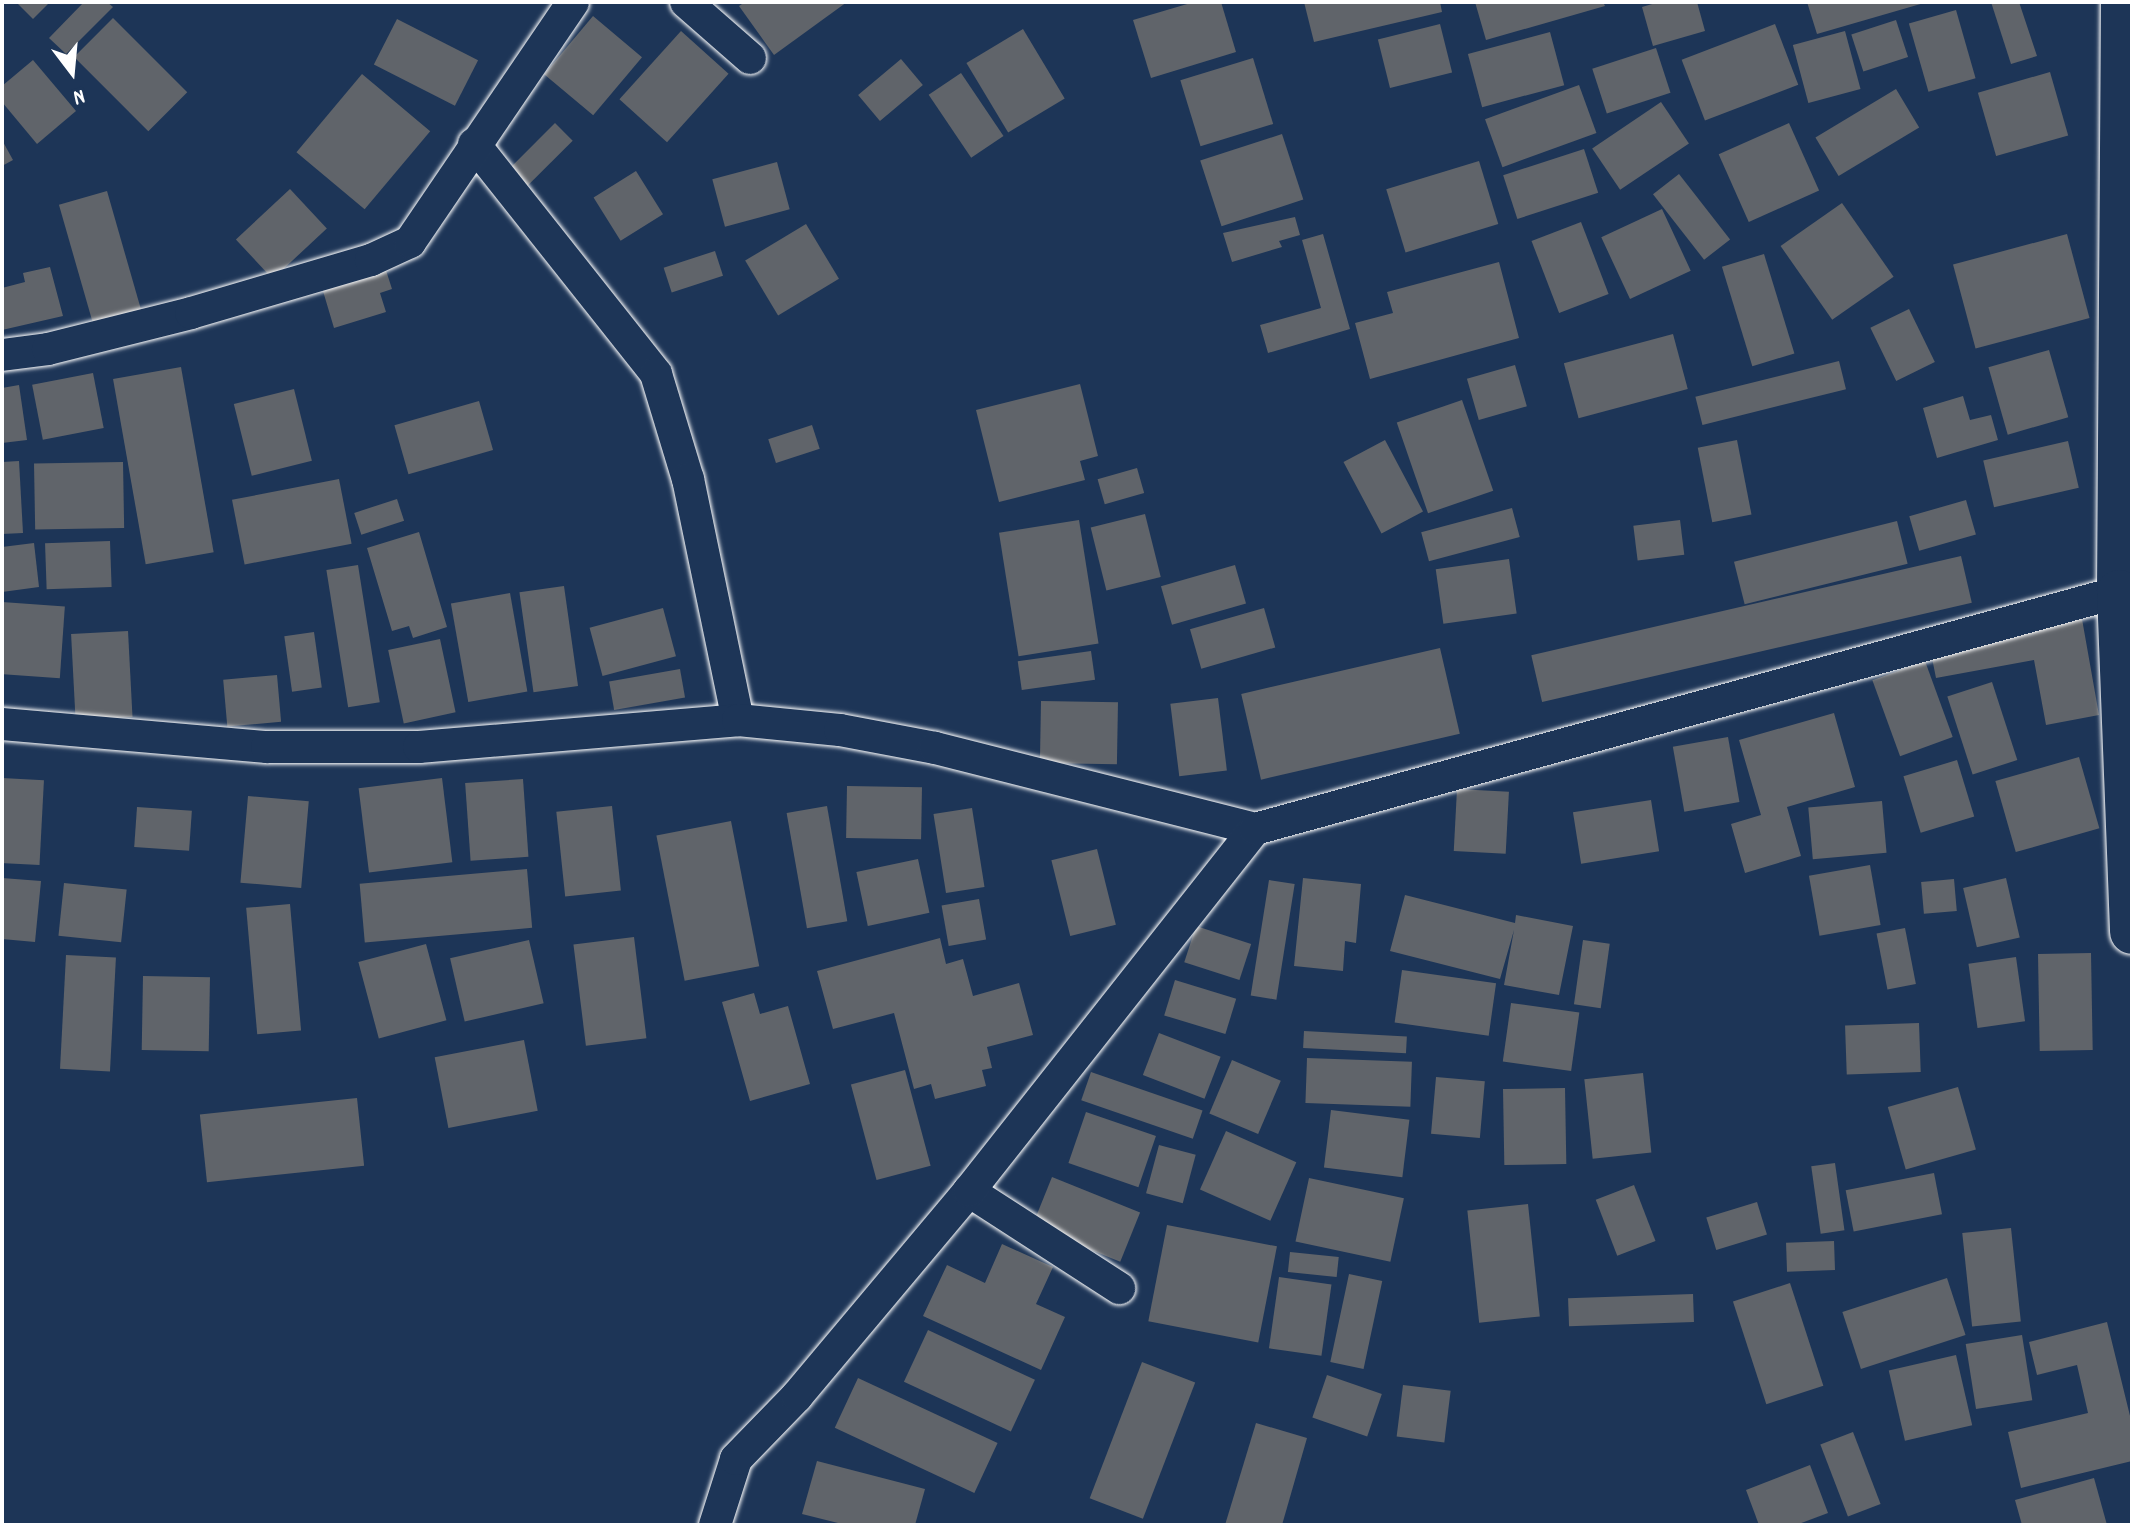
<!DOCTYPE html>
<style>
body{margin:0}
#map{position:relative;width:2134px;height:1527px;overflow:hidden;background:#1d3557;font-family:Dekko,sans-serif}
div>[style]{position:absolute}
.building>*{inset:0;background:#60646a;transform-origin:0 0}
.roads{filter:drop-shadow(0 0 2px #fff) drop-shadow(0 0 2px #fff)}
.street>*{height:32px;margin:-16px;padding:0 16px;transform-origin:16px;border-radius:16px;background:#1d3557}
.secondary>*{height:44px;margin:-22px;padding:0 22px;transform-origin:22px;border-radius:22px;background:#1d3557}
span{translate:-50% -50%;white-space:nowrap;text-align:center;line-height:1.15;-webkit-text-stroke:7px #1d3557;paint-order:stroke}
.frame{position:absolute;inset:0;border:4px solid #fff;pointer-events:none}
.north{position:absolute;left:32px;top:32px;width:80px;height:80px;-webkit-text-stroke:6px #1d3557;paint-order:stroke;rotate:164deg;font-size:22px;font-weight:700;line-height:32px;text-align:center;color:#fff}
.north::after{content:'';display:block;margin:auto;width:28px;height:36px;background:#fff;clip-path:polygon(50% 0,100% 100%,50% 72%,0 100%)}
</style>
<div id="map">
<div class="building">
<div style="clip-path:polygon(16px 2px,50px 2px,33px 19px)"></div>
<div style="clip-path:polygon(84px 2px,107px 2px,113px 7px,66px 54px,49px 38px)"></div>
<div style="clip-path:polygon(745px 2px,847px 2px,774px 55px,739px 6px)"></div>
<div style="clip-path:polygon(1194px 2px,1221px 2px,1236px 52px,1151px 78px,1133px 20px)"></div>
<div style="clip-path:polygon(1304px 2px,1440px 2px,1442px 12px,1314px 42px)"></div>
<div style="clip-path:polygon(1475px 2px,1603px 2px,1605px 6px,1486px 40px)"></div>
<div style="clip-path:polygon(1659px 2px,1697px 2px,1705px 31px,1653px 46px,1642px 7px)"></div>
<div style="clip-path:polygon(1807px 2px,1924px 2px,1924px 3px,1817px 34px)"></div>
<div style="clip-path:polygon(1991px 2px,2019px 2px,2037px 56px,2011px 64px)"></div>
<div style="left:1956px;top:10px;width:71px;height:49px;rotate:74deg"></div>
<div style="left:593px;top:16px;width:64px;height:76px;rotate:40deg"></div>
<div style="left:113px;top:18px;width:105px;height:55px;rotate:45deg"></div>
<div style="left:397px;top:19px;width:91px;height:51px;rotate:27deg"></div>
<div style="left:1896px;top:20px;width:39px;height:47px;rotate:72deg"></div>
<div style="left:1440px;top:24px;width:50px;height:64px;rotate:76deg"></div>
<div style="left:1775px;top:24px;width:65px;height:100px;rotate:69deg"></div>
<div style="left:1023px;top:29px;width:81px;height:66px;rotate:59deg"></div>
<div style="left:681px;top:31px;width:64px;height:92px;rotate:42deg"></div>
<div style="left:1845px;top:31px;width:60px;height:54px;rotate:75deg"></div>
<div style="left:1550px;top:32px;width:55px;height:85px;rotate:75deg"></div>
<div style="left:1656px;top:48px;width:47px;height:67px;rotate:72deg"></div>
<div style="left:1253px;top:58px;width:69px;height:76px;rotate:73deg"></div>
<div style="left:901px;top:59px;width:34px;height:56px;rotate:50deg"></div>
<div style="clip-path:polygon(33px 60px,76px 111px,37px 144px,2px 102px,2px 86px)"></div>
<div style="left:2050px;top:72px;width:66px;height:75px;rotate:74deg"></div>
<div style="left:961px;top:73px;width:76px;height:39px;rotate:56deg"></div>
<div style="left:362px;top:74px;width:89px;height:102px;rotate:40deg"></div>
<div style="left:1579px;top:85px;width:51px;height:100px;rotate:70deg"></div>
<div style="left:1896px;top:89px;width:45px;height:94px;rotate:59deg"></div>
<div style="left:1661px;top:102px;width:50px;height:83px;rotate:56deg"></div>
<div style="left:555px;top:123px;width:25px;height:66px;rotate:45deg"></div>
<div style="left:1789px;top:123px;width:74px;height:77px;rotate:66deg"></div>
<div style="left:1282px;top:134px;width:69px;height:86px;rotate:72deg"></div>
<div style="clip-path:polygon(2px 140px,13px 160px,2px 166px)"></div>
<div style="left:1584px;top:149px;width:46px;height:85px;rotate:72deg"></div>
<div style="left:1479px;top:161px;width:66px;height:97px;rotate:73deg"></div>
<div style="left:777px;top:162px;width:49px;height:67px;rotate:75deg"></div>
<div style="left:636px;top:171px;width:51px;height:50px;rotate:58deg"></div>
<div style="left:1679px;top:174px;width:83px;height:33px;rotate:52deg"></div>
<div style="left:290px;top:189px;width:54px;height:74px;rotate:47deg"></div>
<div style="left:107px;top:191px;width:128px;height:50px;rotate:74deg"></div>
<div style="left:1842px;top:203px;width:90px;height:75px;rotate:55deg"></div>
<div style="left:1662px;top:209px;width:68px;height:67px;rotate:65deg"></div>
<div style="clip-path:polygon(1295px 217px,1300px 235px,1279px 241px,1282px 247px,1232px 262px,1223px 233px)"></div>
<div style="left:1581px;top:222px;width:77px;height:53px;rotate:69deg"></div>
<div style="left:806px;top:224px;width:64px;height:71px;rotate:59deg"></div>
<div style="clip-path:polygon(1323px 234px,1350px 329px,1268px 353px,1260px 325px,1321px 308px,1302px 240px)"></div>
<div style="left:2067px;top:234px;width:87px;height:118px;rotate:75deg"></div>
<div style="left:715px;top:251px;width:26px;height:54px;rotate:72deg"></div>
<div style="left:1764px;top:254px;width:104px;height:44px;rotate:73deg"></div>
<div style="clip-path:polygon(383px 261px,392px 289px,380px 293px,386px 312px,334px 328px,320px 281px)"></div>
<div style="clip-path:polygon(1499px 262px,1519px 338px,1370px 379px,1355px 323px,1393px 313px,1387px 292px)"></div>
<div style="clip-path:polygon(50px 267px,63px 316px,2px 330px,2px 288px,25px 282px,23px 273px)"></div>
<div style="left:1909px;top:309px;width:59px;height:43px;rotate:64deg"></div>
<div style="left:1673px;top:334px;width:57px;height:113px;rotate:75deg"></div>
<div style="left:2049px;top:350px;width:70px;height:63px;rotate:74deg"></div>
<div style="left:1839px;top:361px;width:29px;height:148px;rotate:76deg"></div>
<div style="left:1515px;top:365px;width:43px;height:50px;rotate:74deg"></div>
<div style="left:181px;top:367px;width:188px;height:69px;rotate:80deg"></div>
<div style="left:93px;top:373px;width:56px;height:62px;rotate:79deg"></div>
<div style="clip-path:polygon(1080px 384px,1098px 456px,1080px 461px,1085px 480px,999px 502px,976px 410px)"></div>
<div style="clip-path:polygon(19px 385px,27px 440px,2px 443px,2px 388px)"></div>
<div style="left:294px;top:389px;width:74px;height:62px;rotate:76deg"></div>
<div style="clip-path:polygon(1963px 396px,1970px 420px,1991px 415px,1998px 440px,1937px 458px,1923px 408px)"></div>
<div style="left:1462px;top:400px;width:96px;height:69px;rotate:71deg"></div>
<div style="left:479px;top:401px;width:51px;height:88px;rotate:74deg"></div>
<div style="left:812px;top:425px;width:25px;height:46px;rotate:72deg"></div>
<div style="left:1385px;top:440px;width:81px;height:47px;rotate:62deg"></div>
<div style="left:1737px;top:440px;width:76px;height:40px;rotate:79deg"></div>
<div style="left:2068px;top:441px;width:48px;height:87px;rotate:77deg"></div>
<div style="clip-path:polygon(19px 461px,23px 533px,2px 534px,2px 462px)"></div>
<div style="left:123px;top:462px;width:66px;height:89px;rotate:89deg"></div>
<div style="left:1137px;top:468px;width:26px;height:41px;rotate:74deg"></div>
<div style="left:339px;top:479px;width:66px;height:109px;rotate:79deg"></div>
<div style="left:397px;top:499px;width:23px;height:45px;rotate:72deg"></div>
<div style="left:1966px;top:500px;width:36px;height:59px;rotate:74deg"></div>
<div style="left:1512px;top:508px;width:30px;height:94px;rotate:75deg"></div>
<div style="left:1145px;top:514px;width:65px;height:56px;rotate:76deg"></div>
<div style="left:1079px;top:520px;width:125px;height:81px;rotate:81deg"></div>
<div style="left:1680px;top:520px;width:35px;height:47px;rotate:83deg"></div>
<div style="left:1897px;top:521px;width:44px;height:168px;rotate:76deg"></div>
<div style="clip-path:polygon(419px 532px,447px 627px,413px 638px,409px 626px,392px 631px,367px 548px)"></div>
<div style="left:110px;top:541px;width:46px;height:65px;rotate:88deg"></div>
<div style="clip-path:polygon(34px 543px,39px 587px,2px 592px,2px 547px)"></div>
<div style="left:1961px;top:556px;width:48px;height:441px;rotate:77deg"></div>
<div style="left:1509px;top:559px;width:55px;height:74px;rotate:82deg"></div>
<div style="left:358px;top:565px;width:139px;height:32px;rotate:81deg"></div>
<div style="left:1235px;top:565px;width:40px;height:77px;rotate:74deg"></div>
<div style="left:564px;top:586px;width:101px;height:45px;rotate:82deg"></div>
<div style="left:510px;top:593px;width:100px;height:60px;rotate:80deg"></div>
<div style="left:2px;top:602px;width:63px;height:72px;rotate:4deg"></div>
<div style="left:663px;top:608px;width:50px;height:76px;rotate:75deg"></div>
<div style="left:1264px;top:608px;width:41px;height:77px;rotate:74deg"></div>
<div style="clip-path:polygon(2082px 619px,2099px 715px,2046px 725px,2034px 660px,1936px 678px,1930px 648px)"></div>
<div style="left:128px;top:631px;width:86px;height:57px;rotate:87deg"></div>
<div style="left:314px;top:632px;width:56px;height:30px;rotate:82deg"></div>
<div style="left:440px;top:639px;width:75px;height:53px;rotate:78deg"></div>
<div style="left:1440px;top:648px;width:88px;height:204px;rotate:77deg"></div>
<div style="left:1091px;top:651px;width:29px;height:74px;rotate:82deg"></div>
<div style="left:1925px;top:661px;width:81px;height:56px;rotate:70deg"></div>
<div style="left:680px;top:669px;width:29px;height:72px;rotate:80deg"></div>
<div style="left:277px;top:675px;width:47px;height:54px;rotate:85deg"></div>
<div style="left:1992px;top:682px;width:82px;height:47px;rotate:72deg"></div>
<div style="left:1218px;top:698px;width:73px;height:48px;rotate:83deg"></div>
<div style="left:1041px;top:701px;width:77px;height:62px;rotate:1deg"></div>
<div style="clip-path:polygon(1834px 713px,1855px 787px,1787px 807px,1801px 856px,1745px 873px,1731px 824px,1761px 815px,1739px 740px)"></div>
<div style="left:1728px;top:737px;width:66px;height:56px;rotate:80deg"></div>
<div style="left:2079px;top:757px;width:74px;height:87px;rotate:74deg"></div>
<div style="left:1957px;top:760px;width:59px;height:56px;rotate:73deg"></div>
<div style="left:2px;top:778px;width:42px;height:85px;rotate:3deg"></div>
<div style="left:442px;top:778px;width:85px;height:84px;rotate:83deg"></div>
<div style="left:523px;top:779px;width:78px;height:58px;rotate:86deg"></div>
<div style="left:847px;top:786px;width:75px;height:52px;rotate:1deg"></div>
<div style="left:1457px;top:789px;width:52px;height:62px;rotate:3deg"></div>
<div style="left:248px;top:796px;width:61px;height:87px;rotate:5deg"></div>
<div style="left:1651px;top:800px;width:52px;height:79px;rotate:81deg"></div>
<div style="left:1882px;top:801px;width:52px;height:74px;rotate:85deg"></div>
<div style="left:612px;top:806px;width:85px;height:56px;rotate:84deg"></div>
<div style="left:827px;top:806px;width:117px;height:41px;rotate:80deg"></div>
<div style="left:137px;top:807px;width:55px;height:40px;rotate:4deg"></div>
<div style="left:972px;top:808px;width:80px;height:39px;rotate:81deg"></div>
<div style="left:731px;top:821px;width:148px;height:76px;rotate:79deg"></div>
<div style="left:1097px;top:849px;width:78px;height:47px;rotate:76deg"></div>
<div style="left:918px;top:859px;width:55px;height:63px;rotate:78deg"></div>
<div style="left:1870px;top:865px;width:61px;height:62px;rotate:80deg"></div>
<div style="left:527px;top:869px;width:59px;height:168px;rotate:85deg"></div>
<div style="clip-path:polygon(2px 878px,41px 881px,35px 942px,2px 939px)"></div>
<div style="clip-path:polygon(1303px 878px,1361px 884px,1356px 943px,1345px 941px,1343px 971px,1294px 966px)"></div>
<div style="left:2006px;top:878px;width:61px;height:44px;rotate:77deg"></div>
<div style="left:1954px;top:879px;width:32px;height:33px;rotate:85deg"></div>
<div style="left:1269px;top:880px;width:26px;height:117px;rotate:9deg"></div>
<div style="left:64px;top:883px;width:63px;height:53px;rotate:6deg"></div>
<div style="clip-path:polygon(1405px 895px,1515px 923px,1516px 915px,1573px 926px,1559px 995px,1504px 985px,1514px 930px,1500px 979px,1390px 951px)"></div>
<div style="left:979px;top:899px;width:41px;height:38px;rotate:80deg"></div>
<div style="left:290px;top:904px;width:127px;height:44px;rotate:85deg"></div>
<div style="left:1196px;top:926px;width:58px;height:38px;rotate:18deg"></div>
<div style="left:1905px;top:928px;width:57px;height:29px;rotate:79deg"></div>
<div style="left:634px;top:937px;width:102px;height:61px;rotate:83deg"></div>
<div style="clip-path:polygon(940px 938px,946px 964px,963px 959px,973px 996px,1019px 983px,1033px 1035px,987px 1047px,992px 1068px,982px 1070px,986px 1086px,935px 1099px,931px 1084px,914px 1089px,894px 1013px,833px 1029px,817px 971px)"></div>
<div style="left:529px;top:940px;width:65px;height:81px;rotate:77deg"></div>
<div style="left:1583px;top:940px;width:27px;height:65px;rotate:8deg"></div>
<div style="left:426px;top:944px;width:79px;height:70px;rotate:75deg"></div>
<div style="left:2091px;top:953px;width:97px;height:53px;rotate:89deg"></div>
<div style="left:66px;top:955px;width:50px;height:114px;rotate:3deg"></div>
<div style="left:2016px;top:957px;width:65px;height:48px;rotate:82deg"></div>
<div style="left:1402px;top:970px;width:95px;height:53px;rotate:8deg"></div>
<div style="left:143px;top:976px;width:67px;height:74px;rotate:1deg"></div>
<div style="left:1175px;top:980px;width:64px;height:37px;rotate:17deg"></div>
<div style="clip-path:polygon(754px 993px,760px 1014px,788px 1006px,810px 1084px,750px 1101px,722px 1002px)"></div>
<div style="left:1511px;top:1003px;width:69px;height:59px;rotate:8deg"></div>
<div style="left:1919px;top:1023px;width:49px;height:74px;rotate:88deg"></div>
<div style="left:1304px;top:1031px;width:103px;height:17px;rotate:3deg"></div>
<div style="left:1159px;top:1033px;width:66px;height:45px;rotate:21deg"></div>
<div style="left:524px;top:1040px;width:72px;height:91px;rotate:79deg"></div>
<div style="left:1307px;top:1058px;width:105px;height:45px;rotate:2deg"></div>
<div style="left:1232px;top:1060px;width:53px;height:58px;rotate:23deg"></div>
<div style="left:905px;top:1070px;width:99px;height:56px;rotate:75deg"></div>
<div style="left:1091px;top:1072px;width:118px;height:30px;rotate:19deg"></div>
<div style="left:1643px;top:1073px;width:80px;height:59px;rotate:84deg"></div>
<div style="left:1436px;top:1077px;width:49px;height:57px;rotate:5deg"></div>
<div style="left:1958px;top:1087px;width:65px;height:73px;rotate:74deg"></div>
<div style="left:1565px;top:1088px;width:76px;height:62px;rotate:89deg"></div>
<div style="left:357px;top:1098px;width:68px;height:158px;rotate:84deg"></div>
<div style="left:1331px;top:1110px;width:79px;height:58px;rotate:7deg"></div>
<div style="left:1086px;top:1112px;width:74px;height:54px;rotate:19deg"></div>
<div style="left:1226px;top:1131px;width:77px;height:64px;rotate:24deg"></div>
<div style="left:1159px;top:1145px;width:38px;height:50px;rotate:15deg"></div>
<div style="left:1835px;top:1163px;width:68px;height:24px;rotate:82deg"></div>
<div style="left:1934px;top:1173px;width:42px;height:90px;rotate:79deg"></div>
<div style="left:1052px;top:1177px;width:95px;height:53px;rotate:22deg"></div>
<div style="left:1309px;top:1178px;width:97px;height:65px;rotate:12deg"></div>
<div style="left:1634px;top:1185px;width:60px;height:41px;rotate:69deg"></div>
<div style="left:1757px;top:1202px;width:34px;height:53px;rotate:73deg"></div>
<div style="left:1528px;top:1204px;width:113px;height:61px;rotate:84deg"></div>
<div style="left:1167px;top:1225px;width:112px;height:98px;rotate:11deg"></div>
<div style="left:2011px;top:1228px;width:94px;height:49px;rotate:84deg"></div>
<div style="left:1834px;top:1241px;width:29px;height:48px;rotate:88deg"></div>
<div style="clip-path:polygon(1002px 1244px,1053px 1267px,1036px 1304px,1065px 1317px,1041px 1370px,923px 1316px,947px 1265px,985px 1283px)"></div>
<div style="left:1290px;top:1252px;width:49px;height:20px;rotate:6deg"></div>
<div style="left:1349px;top:1274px;width:34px;height:90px;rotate:12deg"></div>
<div style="left:1279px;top:1277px;width:53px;height:72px;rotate:8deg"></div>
<div style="left:1947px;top:1278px;width:60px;height:110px;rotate:72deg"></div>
<div style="left:1790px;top:1283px;width:108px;height:60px;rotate:72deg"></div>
<div style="left:1693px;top:1294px;width:28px;height:125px;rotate:88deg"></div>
<div style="clip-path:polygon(2107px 1322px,2132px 1424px,2132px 1461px,2021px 1488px,2008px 1432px,2088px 1413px,2077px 1365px,2037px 1375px,2029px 1342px)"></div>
<div style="left:928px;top:1330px;width:118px;height:57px;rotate:25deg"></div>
<div style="left:2022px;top:1335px;width:66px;height:57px;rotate:81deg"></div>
<div style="left:1956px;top:1355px;width:72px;height:69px;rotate:77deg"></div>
<div style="left:1142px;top:1362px;width:57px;height:146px;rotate:21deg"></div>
<div style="left:1327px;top:1375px;width:58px;height:45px;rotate:19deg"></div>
<div style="left:858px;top:1378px;width:154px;height:55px;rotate:25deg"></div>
<div style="left:1403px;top:1385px;width:48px;height:52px;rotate:7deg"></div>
<div style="clip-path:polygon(1256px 1423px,1307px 1438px,1282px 1525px,1225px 1525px)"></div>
<div style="left:1853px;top:1432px;width:77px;height:35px;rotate:69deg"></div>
<div style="clip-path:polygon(817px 1461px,925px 1489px,915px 1525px,846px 1525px,802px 1514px)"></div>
<div style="clip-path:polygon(1810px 1465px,1828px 1513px,1796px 1525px,1759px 1525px,1746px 1490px)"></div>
<div style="clip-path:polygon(2094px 1478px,2107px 1525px,2022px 1525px,2015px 1500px)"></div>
</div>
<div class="roads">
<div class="street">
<div style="left:686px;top:2px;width:85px;rotate:41.2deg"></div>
<div style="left:474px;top:144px;width:293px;rotate:51.6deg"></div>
<div style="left:656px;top:374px;width:110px;rotate:73.1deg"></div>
<div style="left:688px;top:479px;width:246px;rotate:78.3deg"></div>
<div style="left:2px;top:355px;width:46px;rotate:-7.4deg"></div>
<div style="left:48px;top:349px;width:147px;rotate:-14.1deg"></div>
<div style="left:191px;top:313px;width:188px;rotate:-16.4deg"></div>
<div style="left:371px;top:260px;width:43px;rotate:-24.8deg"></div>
<div style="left:410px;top:242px;width:290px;rotate:-55.8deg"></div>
<div style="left:2px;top:724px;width:266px;rotate:5deg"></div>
<div style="left:267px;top:747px;width:152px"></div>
<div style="left:419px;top:747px;width:320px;rotate:-4.8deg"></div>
<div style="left:738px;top:720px;width:102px;rotate:5.6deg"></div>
<div style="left:840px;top:730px;width:97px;rotate:10.7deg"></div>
<div style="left:935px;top:748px;width:330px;rotate:14.2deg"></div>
<div style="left:969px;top:1191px;width:179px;rotate:32.9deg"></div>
<div style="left:715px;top:1525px;width:69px;rotate:-72.3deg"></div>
<div style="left:736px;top:1459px;width:88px;rotate:-45.9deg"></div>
<div style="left:797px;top:1396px;width:268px;rotate:-50deg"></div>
<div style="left:969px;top:1191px;width:461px;rotate:-51.7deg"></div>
<div style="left:1255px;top:829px;width:896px;rotate:-15.34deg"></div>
</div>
<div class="secondary">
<div style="left:2123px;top:2px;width:590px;rotate:90.39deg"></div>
<div style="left:2119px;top:592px;width:340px;rotate:87.8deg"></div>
</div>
</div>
<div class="frame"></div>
<div class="north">N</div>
</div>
